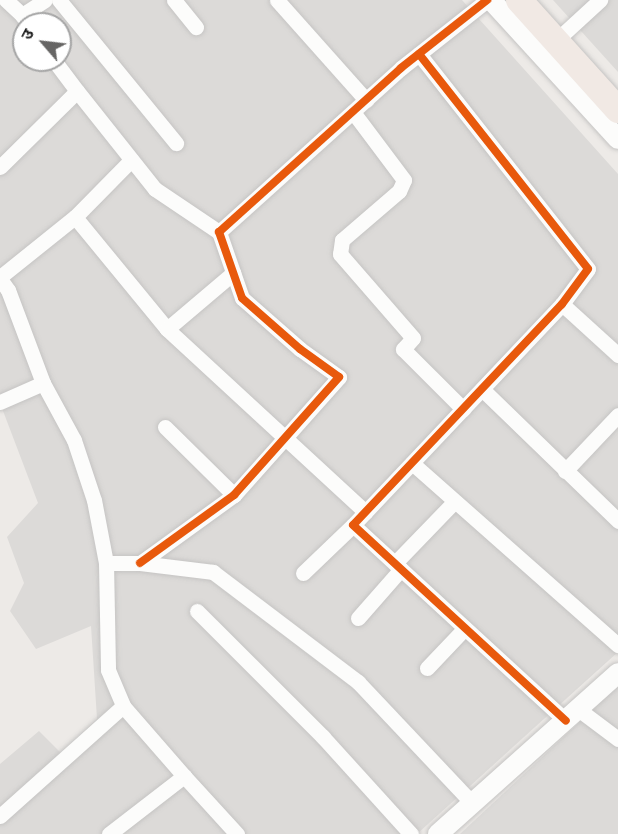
<!DOCTYPE html>
<meta charset="utf-8">
<style>
body{margin:0}
#map{position:relative;width:618px;height:834px;overflow:hidden;background:#edeae7;font-family:Raleway,"Noto Sans Devanagari",sans-serif}
div>[style]{position:absolute}
.residential>*{inset:0;background:#dcdad8}
.roads{filter:drop-shadow(0 0 2px #c5c4c3) drop-shadow(0 0 2px #c5c4c3)}
.minor>*{height:15px;margin:-7.5px;padding:0 7.5px;transform-origin:7.5px;border-radius:7.5px;background:#fcfcfb}
.tertiary>*{height:20px;margin:-10px;padding:0 10px;transform-origin:10px;border-radius:10px;background:#fcfcfb}
.primary>*{height:26px;margin:-13px;padding:0 13px;transform-origin:13px;border-radius:13px;background:#f1e9e4}
.cycleway>*{height:8px;margin:-4px;padding:0 4px;transform-origin:4px;border-radius:4px;background:#e8590c}
span{translate:-50% -50%;white-space:nowrap;text-align:center;line-height:1.15;-webkit-text-stroke:4.5px #fff;paint-order:stroke}
.north{position:absolute;left:12px;top:12px;width:60px;height:60px;box-sizing:border-box;background:#fff;border:2px solid #a5a5a5;border-radius:50%;rotate:298deg;font-size:16px;font-weight:700;line-height:24px;text-align:center;color:#1e1e1e}
.north::after{content:'';display:block;margin:auto;width:21px;height:27px;background:#666564;clip-path:polygon(50% 0,100% 100%,50% 72%,0 100%)}
</style>
<div id="map">
<div class="residential">
<div style="clip-path:polygon(evenodd,0 0,462px 0,618px 174px,618px 652px,417px 834px,0 834px,0 764px,39px 731px,61px 753px,97px 719px,91px 626px,36px 649px,10px 611px,24px 583px,7px 537px,38px 503px,0 403px,0 0,24px 24px,60px 24px,60px 60px,24px 60px,24px 24px)"></div>
<div style="clip-path:polygon(553px 0,618px 0,618px 72px)"></div>
<div style="clip-path:polygon(618px 686px,618px 834px,460px 834px)"></div>
</div>
<div class="roads">
<div class="minor">
<div style="left:6px;top:0;width:22px;rotate:43deg"></div>
<div style="left:59px;top:0;width:185px;rotate:50.7deg"></div>
<div style="left:174px;top:0;width:35px;rotate:51deg"></div>
<div style="left:277px;top:0;width:134px;rotate:48.3deg"></div>
<div style="left:28px;top:24px;width:11px;rotate:-124deg"></div>
<div style="left:22px;top:15px;width:27px;rotate:-33deg"></div>
<div style="left:551px;top:45px;width:67px;rotate:-42.6deg"></div>
<div style="left:419px;top:54px;width:273px;rotate:51.8deg"></div>
<div style="left:588px;top:269px;width:44px;rotate:126.6deg"></div>
<div style="left:562px;top:304px;width:304px;rotate:133.4deg"></div>
<div style="left:353px;top:525px;width:289px;rotate:42.6deg"></div>
<div style="left:77px;top:91px;width:125px;rotate:51.5deg"></div>
<div style="left:155px;top:189px;width:77px;rotate:33.9deg"></div>
<div style="left:353px;top:112px;width:85px;rotate:53.1deg"></div>
<div style="left:404px;top:180px;width:12px;rotate:114deg"></div>
<div style="left:399px;top:191px;width:75px;rotate:139.3deg"></div>
<div style="left:342px;top:240px;width:14px;rotate:98deg"></div>
<div style="left:340px;top:254px;width:111px;rotate:49deg"></div>
<div style="left:413px;top:338px;width:15px;rotate:132deg"></div>
<div style="left:403px;top:349px;width:85px;rotate:45deg"></div>
<div style="left:0;top:167px;width:108px;rotate:-44.6deg"></div>
<div style="left:77px;top:91px;width:39px;rotate:-127deg"></div>
<div style="left:75px;top:217px;width:145px;rotate:50.6deg"></div>
<div style="left:167px;top:329px;width:270px;rotate:42.7deg"></div>
<div style="left:0;top:277px;width:96px;rotate:-38.7deg"></div>
<div style="left:75px;top:217px;width:80px;rotate:-45.5deg"></div>
<div style="left:0;top:279px;width:14px;rotate:54deg"></div>
<div style="left:8px;top:290px;width:99px;rotate:69.4deg"></div>
<div style="left:43px;top:383px;width:65px;rotate:61.5deg"></div>
<div style="left:74px;top:440px;width:63px;rotate:71.6deg"></div>
<div style="left:94px;top:500px;width:64px;rotate:79.2deg"></div>
<div style="left:106px;top:563px;width:34px"></div>
<div style="left:140px;top:563px;width:74px;rotate:7deg"></div>
<div style="left:213px;top:572px;width:182px;rotate:37.2deg"></div>
<div style="left:358px;top:682px;width:168px;rotate:46.7deg"></div>
<div style="left:562px;top:304px;width:76px;rotate:42.3deg"></div>
<div style="left:167px;top:329px;width:87px;rotate:-40.3deg"></div>
<div style="left:482px;top:389px;width:190px;rotate:44.1deg"></div>
<div style="left:0;top:402px;width:47px;rotate:-23.8deg"></div>
<div style="left:165px;top:427px;width:97px;rotate:44.6deg"></div>
<div style="left:412px;top:463px;width:275px;rotate:41.5deg"></div>
<div style="left:565px;top:471px;width:77px;rotate:-46.6deg"></div>
<div style="left:106px;top:563px;width:107px;rotate:88.9deg"></div>
<div style="left:108px;top:670px;width:39px;rotate:67deg"></div>
<div style="left:123px;top:706px;width:93px;rotate:48.9deg"></div>
<div style="left:140px;top:563px;width:116px;rotate:-35.9deg"></div>
<div style="left:234px;top:495px;width:158px;rotate:-48.3deg"></div>
<div style="left:339px;top:377px;width:48px;rotate:-144.3deg"></div>
<div style="left:300px;top:349px;width:77px;rotate:-138.7deg"></div>
<div style="left:242px;top:298px;width:70px;rotate:-109.2deg"></div>
<div style="left:219px;top:232px;width:245px;rotate:-42deg"></div>
<div style="left:401px;top:68px;width:110px;rotate:-38.3deg"></div>
<div style="left:395px;top:563px;width:85px;rotate:-46deg"></div>
<div style="left:303px;top:573px;width:69px;rotate:-43.8deg"></div>
<div style="left:197px;top:611px;width:178px;rotate:45deg"></div>
<div style="left:323px;top:737px;width:131px;rotate:47.8deg"></div>
<div style="left:358px;top:618px;width:65px;rotate:-48.7deg"></div>
<div style="left:427px;top:668px;width:55px;rotate:-46.5deg"></div>
<div style="left:578px;top:709px;width:50px;rotate:36.9deg"></div>
<div style="left:0;top:816px;width:165px;rotate:-41.8deg"></div>
<div style="left:109px;top:834px;width:95px;rotate:-37.7deg"></div>
<div style="left:184px;top:776px;width:79px;rotate:47.6deg"></div>
</div>
<div class="tertiary">
<div style="left:491px;top:0;width:188px;rotate:47.6deg"></div>
<div style="left:438px;top:834px;width:241px;rotate:-41.8deg"></div>
</div>
<div class="primary">
<div style="left:519px;top:0;width:148px;rotate:48deg"></div>
</div>
</div>
<div class="cycleway">
<div style="left:419px;top:54px;width:273px;rotate:51.8deg"></div>
<div style="left:588px;top:269px;width:44px;rotate:126.6deg"></div>
<div style="left:562px;top:304px;width:304px;rotate:133.4deg"></div>
<div style="left:353px;top:525px;width:289px;rotate:42.6deg"></div>
<div style="left:140px;top:563px;width:116px;rotate:-35.9deg"></div>
<div style="left:234px;top:495px;width:158px;rotate:-48.3deg"></div>
<div style="left:339px;top:377px;width:48px;rotate:-144.3deg"></div>
<div style="left:300px;top:349px;width:77px;rotate:-138.7deg"></div>
<div style="left:242px;top:298px;width:70px;rotate:-109.2deg"></div>
<div style="left:219px;top:232px;width:245px;rotate:-42deg"></div>
<div style="left:401px;top:68px;width:110px;rotate:-38.3deg"></div>
</div>
<div class="north">उ</div>
</div>
